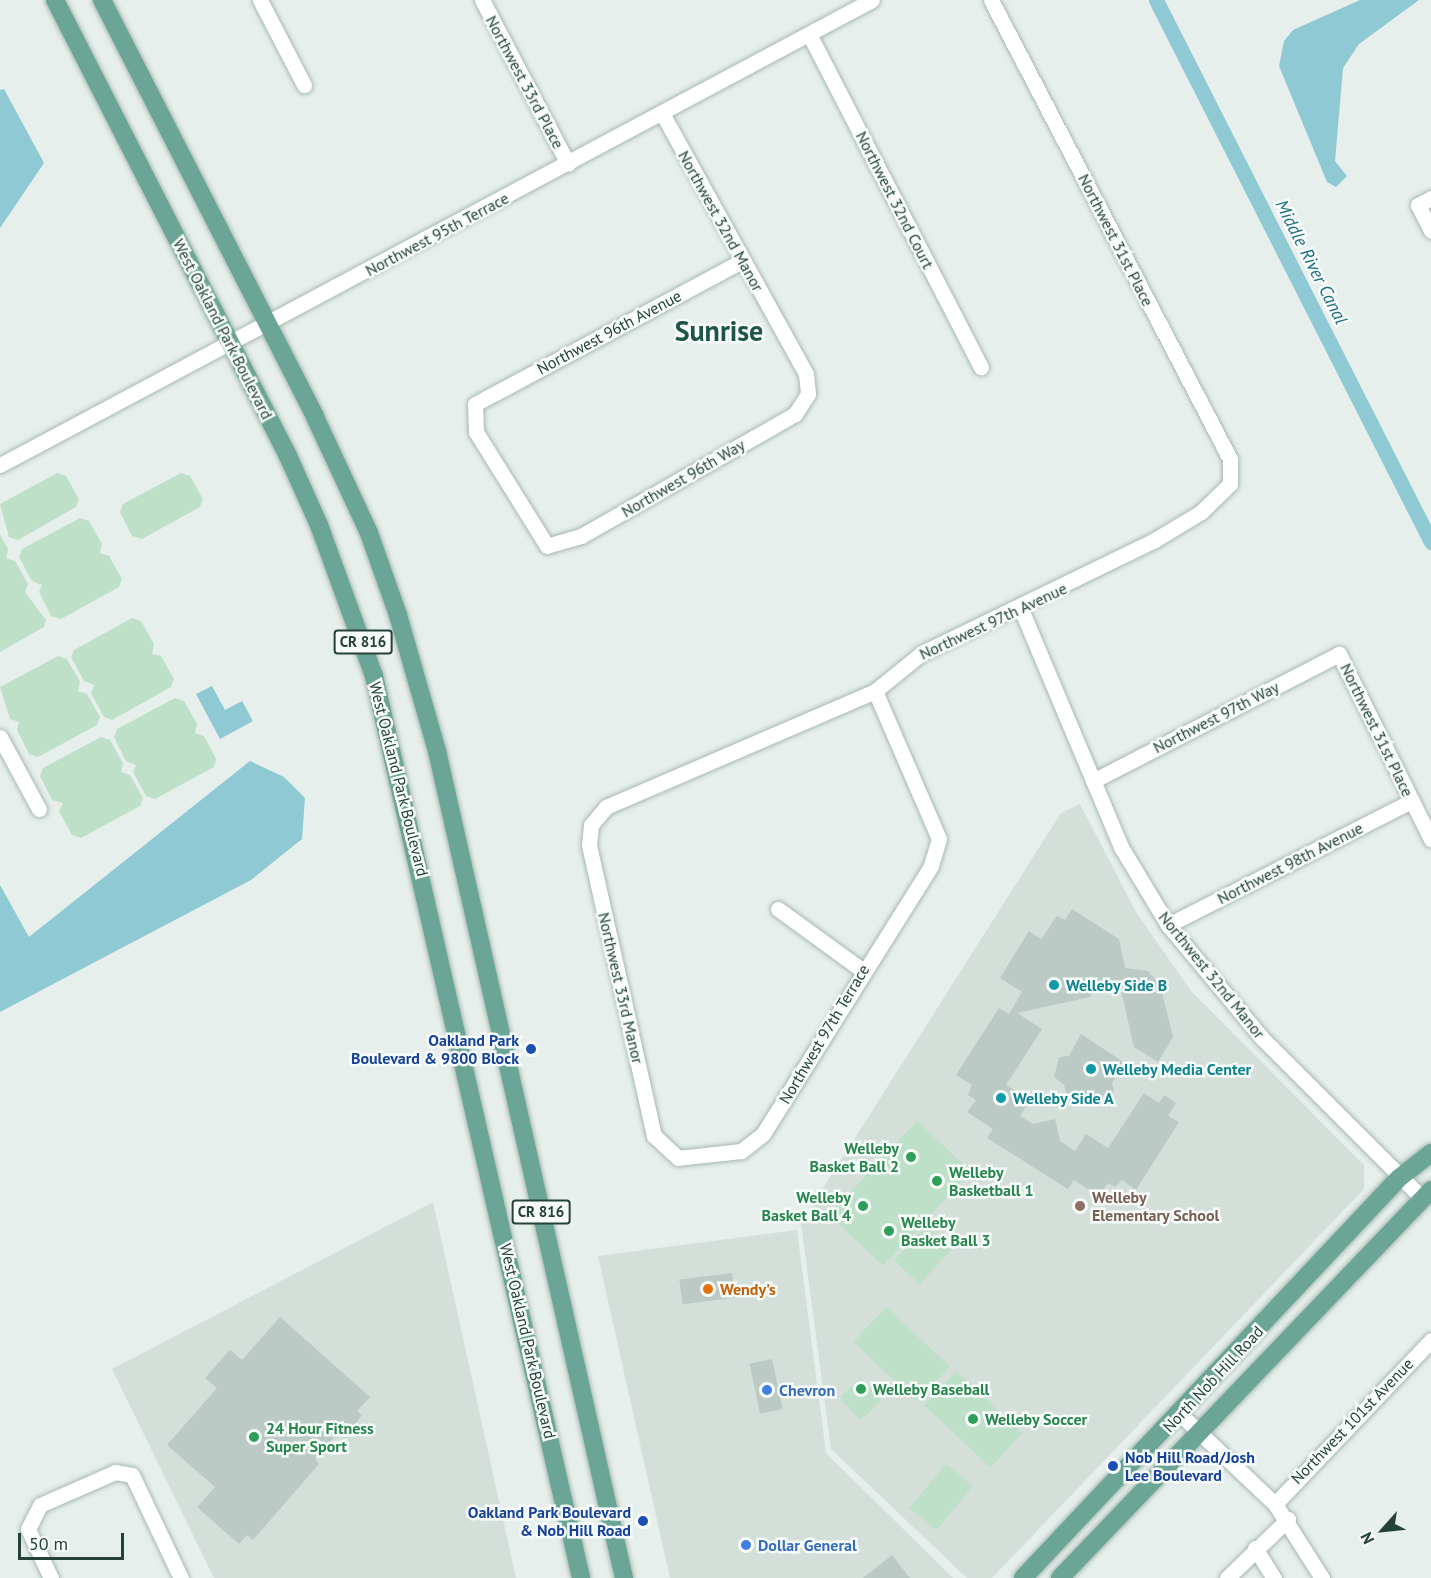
<!DOCTYPE html>
<style>
body{margin:0}
#map{position:relative;width:1431px;height:1578px;overflow:hidden;background:#e6efeb;font-family:"PT Sans",sans-serif}
div>[style]{position:absolute}
.built>*{inset:0;background:#d4dfda}
.green>*{inset:0;background:#bfe0c8;transform-origin:0 0}
.water>*{inset:0;background:#8ec9d4}
.canal>*{height:15px;margin:-7.5px;padding:0 7.5px;transform-origin:7.5px;border-radius:7.5px;background:#8ec9d4}
.building>*{inset:0;background:#bbcac4;transform-origin:0 0}
.roads{filter:drop-shadow(0 0 2px #a8b8b2) drop-shadow(0 0 2px #a8b8b2)}
.minor>*{height:15px;margin:-7.5px;padding:0 7.5px;transform-origin:7.5px;border-radius:7.5px;background:#fff}
.major>*{height:18px;margin:-9px;padding:0 9px;transform-origin:9px;border-radius:9px;background:#6aa596}
.dots>*{width:16px;height:16px;translate:-50% -50%;box-sizing:border-box;border:3px solid #f7fbf9;border-radius:50%}
span{translate:-50% -50%;white-space:nowrap;text-align:center;line-height:1.15;-webkit-text-stroke:5px #f7fbf9;paint-order:stroke}
.shield-label span{padding:2px 4px;background:#f7fbf9;border:2px solid;border-radius:4px;-webkit-text-stroke-width:0}
.shield-label{font-size:15px;color:#24423a;font-weight:700}
.street-label{font-size:16px;color:#24423a}
.culture-label{font-size:16px;color:#0d838f;font-weight:700}
.left{translate:0 -50%;text-align:left}
.transit-label{font-size:16px;color:#164399;font-weight:700}
.right{translate:-100% -50%;text-align:right}
.leisure-label{font-size:16px;color:#27864d;font-weight:700}
.education-label{font-size:16px;color:#785e54;font-weight:700}
.food-label{font-size:16px;color:#c56008;font-weight:700}
.shop-label{font-size:16px;color:#366cbe;font-weight:700}
.water-label{font-size:18px;color:#1c6f80;font-style:italic}
.town-label{font-size:28px;color:#1f5548;font-weight:700}
.north{position:absolute;left:1353px;top:1500px;width:60px;height:60px;-webkit-text-stroke:4px #f7fbf9;paint-order:stroke;rotate:243deg;font-size:16px;font-weight:700;line-height:24px;text-align:center;color:#24423a}
.north::after{content:'';display:block;margin:auto;width:21px;height:27px;background:#24423a;clip-path:polygon(50% 0,100% 100%,50% 72%,0 100%)}
.scale{position:absolute;left:18px;top:1533px;width:106px;height:27px;box-sizing:border-box;border:3px solid #24423a;border-top:0;padding-left:8px;font-size:18px;line-height:21px;white-space:nowrap;color:#24423a;-webkit-text-stroke:4px #f7fbf9;paint-order:stroke}
</style>
<div id="map">
<div class="built">
<div style="clip-path:polygon(1080px 804px,1136px 912px,1191px 991px,1364px 1165px,1364px 1189px,992px 1578px,967px 1578px,831px 1449px,801px 1223px,1061px 813px)"></div>
<div style="clip-path:polygon(433px 1202px,516px 1578px,214px 1578px,112px 1369px)"></div>
<div style="clip-path:polygon(797px 1230px,826px 1453px,953px 1578px,670px 1578px,598px 1256px)"></div>
</div>
<div class="green">
<div style="clip-path:polygon(57px 473px,66px 476px,79px 499px,76px 507px,18px 540px,9px 537px,0 504px)"></div>
<div style="clip-path:polygon(181px 473px,190px 476px,203px 499px,200px 507px,142px 539px,132px 536px,120px 512px,123px 504px)"></div>
<div style="clip-path:polygon(80px 518px,89px 521px,102px 544px,100px 553px,109px 556px,122px 579px,119px 587px,61px 619px,51px 616px,39px 592px,42px 585px,32px 581px,19px 557px,22px 549px)"></div>
<div style="clip-path:polygon(0 534px,8px 549px,6px 558px,15px 561px,28px 584px,25px 592px,46px 620px,44px 627px,0 652px)"></div>
<div style="clip-path:polygon(132px 618px,141px 621px,154px 644px,152px 654px,161px 656px,174px 679px,171px 687px,112px 720px,104px 717px,91px 693px,94px 685px,84px 681px,71px 657px,74px 650px)"></div>
<div style="clip-path:polygon(58px 656px,67px 659px,80px 682px,78px 691px,87px 694px,100px 717px,97px 725px,38px 757px,29px 754px,17px 730px,19px 722px,10px 719px,0 687px)"></div>
<div style="clip-path:polygon(175px 698px,184px 701px,197px 724px,195px 733px,204px 736px,216px 759px,214px 767px,155px 799px,146px 796px,133px 772px,136px 765px,126px 761px,114px 737px,117px 729px)"></div>
<div style="clip-path:polygon(101px 737px,110px 740px,123px 763px,121px 772px,130px 775px,143px 798px,140px 806px,81px 838px,72px 835px,59px 811px,63px 803px,52px 800px,40px 776px,43px 768px)"></div>
<div style="left:917px;top:1121px;width:74px;height:129px;rotate:43deg"></div>
<div style="left:926px;top:1226px;width:35px;height:47px;rotate:43deg"></div>
<div style="left:886px;top:1307px;width:87px;height:48px;rotate:43deg"></div>
<div style="left:956px;top:1371px;width:91px;height:47px;rotate:43deg"></div>
<div style="left:861px;top:1378px;width:31px;height:29px;rotate:48deg"></div>
<div style="left:946px;top:1464px;width:35px;height:57px;rotate:40deg"></div>
</div>
<div class="water">
<div style="clip-path:polygon(1360px 0,1419px 0,1359px 44px,1343px 68px,1335px 161px,1347px 176px,1336px 187px,1327px 182px,1279px 66px,1284px 41px,1293px 30px)"></div>
<div style="clip-path:polygon(4px 89px,44px 163px,0 228px,0 90px)"></div>
<div style="clip-path:polygon(212px 686px,225px 710px,242px 701px,253px 721px,220px 739px,196px 694px)"></div>
<div style="clip-path:polygon(250px 761px,284px 777px,305px 798px,302px 839px,251px 880px,0 1012px,0 885px,29px 937px)"></div>
</div>
<div class="canal">
<div style="left:1156px;top:0;width:608px;rotate:63.1deg"></div>
</div>
<div class="building">
<div style="clip-path:polygon(1072px 909px,1119px 939px,1125px 968px,1148px 971px,1160px 985px,1173px 1037px,1158px 1062px,1134px 1047px,1121px 990px,1112px 992px,1098px 983px,1090px 997px,1017px 1013px,1042px 1029px,1006px 1085px,1030px 1100px,1020px 1116px,1033px 1124px,1055px 1119px,1060px 1141px,1075px 1151px,1086px 1134px,1108px 1148px,1144px 1093px,1159px 1103px,1164px 1095px,1176px 1103px,1168px 1116px,1179px 1122px,1136px 1190px,1122px 1180px,1115px 1187px,1108px 1183px,1099px 1196px,1074px 1180px,1068px 1189px,987px 1138px,993px 1129px,967px 1112px,976px 1100px,968px 1095px,972px 1085px,956px 1075px,999px 1008px,1009px 1014px,1022px 992px,1000px 978px,1029px 931px,1041px 939px,1057px 916px,1065px 920px)"></div>
<div style="clip-path:polygon(1081px 1034px,1125px 1063px,1112px 1083px,1114px 1092px,1104px 1094px,1097px 1105px,1086px 1098px,1069px 1102px,1064px 1085px,1054px 1077px,1059px 1057px,1069px 1056px)"></div>
<div style="left:732px;top:1273px;width:25px;height:53px;rotate:83deg"></div>
<div style="clip-path:polygon(280px 1317px,370px 1397px,357px 1411px,362px 1415px,350px 1430px,345px 1425px,315px 1459px,319px 1464px,253px 1540px,247px 1535px,239px 1544px,197px 1507px,215px 1487px,167px 1445px,217px 1388px,205px 1378px,230px 1350px,242px 1360px)"></div>
<div style="left:772px;top:1359px;width:51px;height:23px;rotate:78deg"></div>
<div style="clip-path:polygon(892px 1555px,910px 1578px,863px 1578px)"></div>
</div>
<div class="roads">
<div class="minor">
<div style="left:260px;top:0;width:96px;rotate:62.6deg"></div>
<div style="left:482px;top:0;width:185px;rotate:62.3deg"></div>
<div style="left:809px;top:34px;width:375px;rotate:62.7deg"></div>
<div style="left:662px;top:113px;width:298px;rotate:61.1deg"></div>
<div style="left:806px;top:374px;width:20px;rotate:84deg"></div>
<div style="left:808px;top:394px;width:24px;rotate:123deg"></div>
<div style="left:795px;top:414px;width:246px;rotate:150.3deg"></div>
<div style="left:581px;top:536px;width:35px;rotate:164deg"></div>
<div style="left:547px;top:546px;width:134px;rotate:-121.9deg"></div>
<div style="left:476px;top:432px;width:28px;rotate:-92deg"></div>
<div style="left:475px;top:404px;width:304px;rotate:-28.2deg"></div>
<div style="left:1431px;top:198px;width:15px;rotate:152deg"></div>
<div style="left:1418px;top:205px;width:29px;rotate:63deg"></div>
<div style="left:0;top:465px;width:988px;rotate:-28.07deg"></div>
<div style="left:1021px;top:609px;width:258px;rotate:67.2deg"></div>
<div style="left:1121px;top:847px;width:91px;rotate:58.9deg"></div>
<div style="left:1168px;top:925px;width:147px;rotate:50.2deg"></div>
<div style="left:1262px;top:1038px;width:226px;rotate:45deg"></div>
<div style="left:875px;top:691px;width:161px;rotate:66.6deg"></div>
<div style="left:939px;top:839px;width:28px;rotate:107deg"></div>
<div style="left:931px;top:866px;width:316px;rotate:122.1deg"></div>
<div style="left:763px;top:1134px;width:28px;rotate:142deg"></div>
<div style="left:741px;top:1151px;width:63px;rotate:173.7deg"></div>
<div style="left:678px;top:1158px;width:33px;rotate:-137deg"></div>
<div style="left:654px;top:1136px;width:298px;rotate:-102.6deg"></div>
<div style="left:589px;top:845px;width:20px;rotate:-84deg"></div>
<div style="left:591px;top:825px;width:23px;rotate:-50deg"></div>
<div style="left:606px;top:807px;width:293px;rotate:-23.3deg"></div>
<div style="left:875px;top:691px;width:60px;rotate:-39deg"></div>
<div style="left:922px;top:653px;width:257px;rotate:-25.9deg"></div>
<div style="left:1153px;top:541px;width:56px;rotate:-31.1deg"></div>
<div style="left:1201px;top:512px;width:40px;rotate:-44deg"></div>
<div style="left:1230px;top:484px;width:25px;rotate:-90deg"></div>
<div style="left:1230px;top:459px;width:517px;rotate:-117.51deg"></div>
<div style="left:0;top:737px;width:82px;rotate:61.6deg"></div>
<div style="left:1093px;top:781px;width:277px;rotate:-27.3deg"></div>
<div style="left:1339px;top:654px;width:207px;rotate:63.6deg"></div>
<div style="left:778px;top:909px;width:104px;rotate:36deg"></div>
<div style="left:1168px;top:925px;width:273px;rotate:-27deg"></div>
<div style="left:1180px;top:1414px;width:131px;rotate:43.5deg"></div>
<div style="left:1275px;top:1504px;width:88px;rotate:57.6deg"></div>
<div style="left:1275px;top:1504px;width:226px;rotate:-46.4deg"></div>
<div style="left:1255px;top:1548px;width:36px;rotate:58deg"></div>
<div style="left:51px;top:1578px;width:54px;rotate:-115.1deg"></div>
<div style="left:28px;top:1529px;width:27px;rotate:-63deg"></div>
<div style="left:40px;top:1505px;width:82px;rotate:-23.7deg"></div>
<div style="left:115px;top:1472px;width:17px;rotate:10deg"></div>
<div style="left:132px;top:1475px;width:114px;rotate:64.6deg"></div>
<div style="left:1227px;top:1578px;width:85px;rotate:-44deg"></div>
</div>
<div class="major">
<div style="left:55px;top:0;width:512px;rotate:62.93deg"></div>
<div style="left:288px;top:456px;width:76px;rotate:65.8deg"></div>
<div style="left:319px;top:525px;width:161px;rotate:70deg"></div>
<div style="left:374px;top:676px;width:925px;rotate:77.07deg"></div>
<div style="left:102px;top:0;width:468px;rotate:62.9deg"></div>
<div style="left:315px;top:417px;width:128px;rotate:65deg"></div>
<div style="left:369px;top:533px;width:87px;rotate:70.5deg"></div>
<div style="left:398px;top:615px;width:141px;rotate:74deg"></div>
<div style="left:437px;top:751px;width:848px;rotate:77.26deg"></div>
<div style="left:1023px;top:1578px;width:549px;rotate:-46.77deg"></div>
<div style="left:1399px;top:1178px;width:41px;rotate:-38deg"></div>
<div style="left:1060px;top:1578px;width:537px;rotate:-46.28deg"></div>
</div>
</div>
<div class="dots">
<div style="left:1054px;top:985px;background:#0f9aa8"></div>
<div style="left:531px;top:1049px;background:#1a4fb4"></div>
<div style="left:1091px;top:1069px;background:#0f9aa8"></div>
<div style="left:1001px;top:1098px;background:#0f9aa8"></div>
<div style="left:911px;top:1157px;background:#2e9e5b"></div>
<div style="left:937px;top:1181px;background:#2e9e5b"></div>
<div style="left:863px;top:1206px;background:#2e9e5b"></div>
<div style="left:1080px;top:1206px;background:#8d6e63"></div>
<div style="left:889px;top:1231px;background:#2e9e5b"></div>
<div style="left:708px;top:1289px;background:#e8710a"></div>
<div style="left:861px;top:1389px;background:#2e9e5b"></div>
<div style="left:767px;top:1390px;background:#3f7fe0"></div>
<div style="left:973px;top:1419px;background:#2e9e5b"></div>
<div style="left:254px;top:1437px;background:#2e9e5b"></div>
<div style="left:1113px;top:1466px;background:#1a4fb4"></div>
<div style="left:643px;top:1521px;background:#1a4fb4"></div>
<div style="left:746px;top:1545px;background:#3f7fe0"></div>
</div>
<div class="shield-label">
<span style="left:363px;top:642px">CR 816</span>
<span style="left:541px;top:1212px">CR 816</span>
</div>
<div class="street-label">
<span style="left:525px;top:82px;rotate:62deg">Northwest 33rd Place</span>
<span style="left:895px;top:200px;rotate:63deg">Northwest 32nd Court</span>
<span style="left:721px;top:221px;rotate:61deg">Northwest 32nd Manor</span>
<span style="left:437px;top:234px;rotate:-28deg">Northwest 95th Terrace</span>
<span style="left:1116px;top:240px;rotate:63deg">Northwest 31st Place</span>
<span style="left:223px;top:329px;rotate:63deg">West Oakland Park Boulevard</span>
<span style="left:609px;top:332px;rotate:-28deg">Northwest 96th Avenue</span>
<span style="left:683px;top:478px;rotate:-30deg">Northwest 96th Way</span>
<span style="left:993px;top:621px;rotate:-25deg">Northwest 97th Avenue</span>
<span style="left:1216px;top:717px;rotate:-27deg">Northwest 97th Way</span>
<span style="left:1377px;top:730px;rotate:64deg">Northwest 31st Place</span>
<span style="left:399px;top:779px;rotate:76deg">West Oakland Park Boulevard</span>
<span style="left:1290px;top:863px;rotate:-27deg">Northwest 98th Avenue</span>
<span style="left:1212px;top:975px;rotate:51deg">Northwest 32nd Manor</span>
<span style="left:621px;top:988px;rotate:77deg">Northwest 33rd Manor</span>
<span style="left:824px;top:1034px;rotate:-59deg">Northwest 97th Terrace</span>
<span style="left:528px;top:1341px;rotate:77deg">West Oakland Park Boulevard</span>
<span style="left:1213px;top:1379px;rotate:-47deg">North Nob Hill Road</span>
<span style="left:1352px;top:1421px;rotate:-46deg">Northwest 101st Avenue</span>
</div>
<div class="culture-label">
<span class="left" style="left:1066px;top:985px">Welleby Side B</span>
<span class="left" style="left:1103px;top:1069px">Welleby Media Center</span>
<span class="left" style="left:1013px;top:1098px">Welleby Side A</span>
</div>
<div class="transit-label">
<span class="right" style="left:519px;top:1049px">Oakland Park<br>Boulevard &amp; 9800 Block</span>
<span class="left" style="left:1125px;top:1466px">Nob Hill Road/Josh<br>Lee Boulevard</span>
<span class="right" style="left:631px;top:1521px">Oakland Park Boulevard<br>&amp; Nob Hill Road</span>
</div>
<div class="leisure-label">
<span class="right" style="left:899px;top:1157px">Welleby<br>Basket Ball 2</span>
<span class="left" style="left:949px;top:1181px">Welleby<br>Basketball 1</span>
<span class="right" style="left:851px;top:1206px">Welleby<br>Basket Ball 4</span>
<span class="left" style="left:901px;top:1231px">Welleby<br>Basket Ball 3</span>
<span class="left" style="left:873px;top:1389px">Welleby Baseball</span>
<span class="left" style="left:985px;top:1419px">Welleby Soccer</span>
<span class="left" style="left:266px;top:1437px">24 Hour Fitness<br>Super Sport</span>
</div>
<div class="education-label">
<span class="left" style="left:1092px;top:1206px">Welleby<br>Elementary School</span>
</div>
<div class="food-label">
<span class="left" style="left:720px;top:1289px">Wendy's</span>
</div>
<div class="shop-label">
<span class="left" style="left:779px;top:1390px">Chevron</span>
<span class="left" style="left:758px;top:1545px">Dollar General</span>
</div>
<div class="water-label">
<span style="left:1311px;top:262px;rotate:63deg">Middle River Canal</span>
</div>
<div class="town-label">
<span style="left:719px;top:331px">Sunrise</span>
</div>
<div class="north">N</div>
<div class="scale">50 m</div>
</div>
